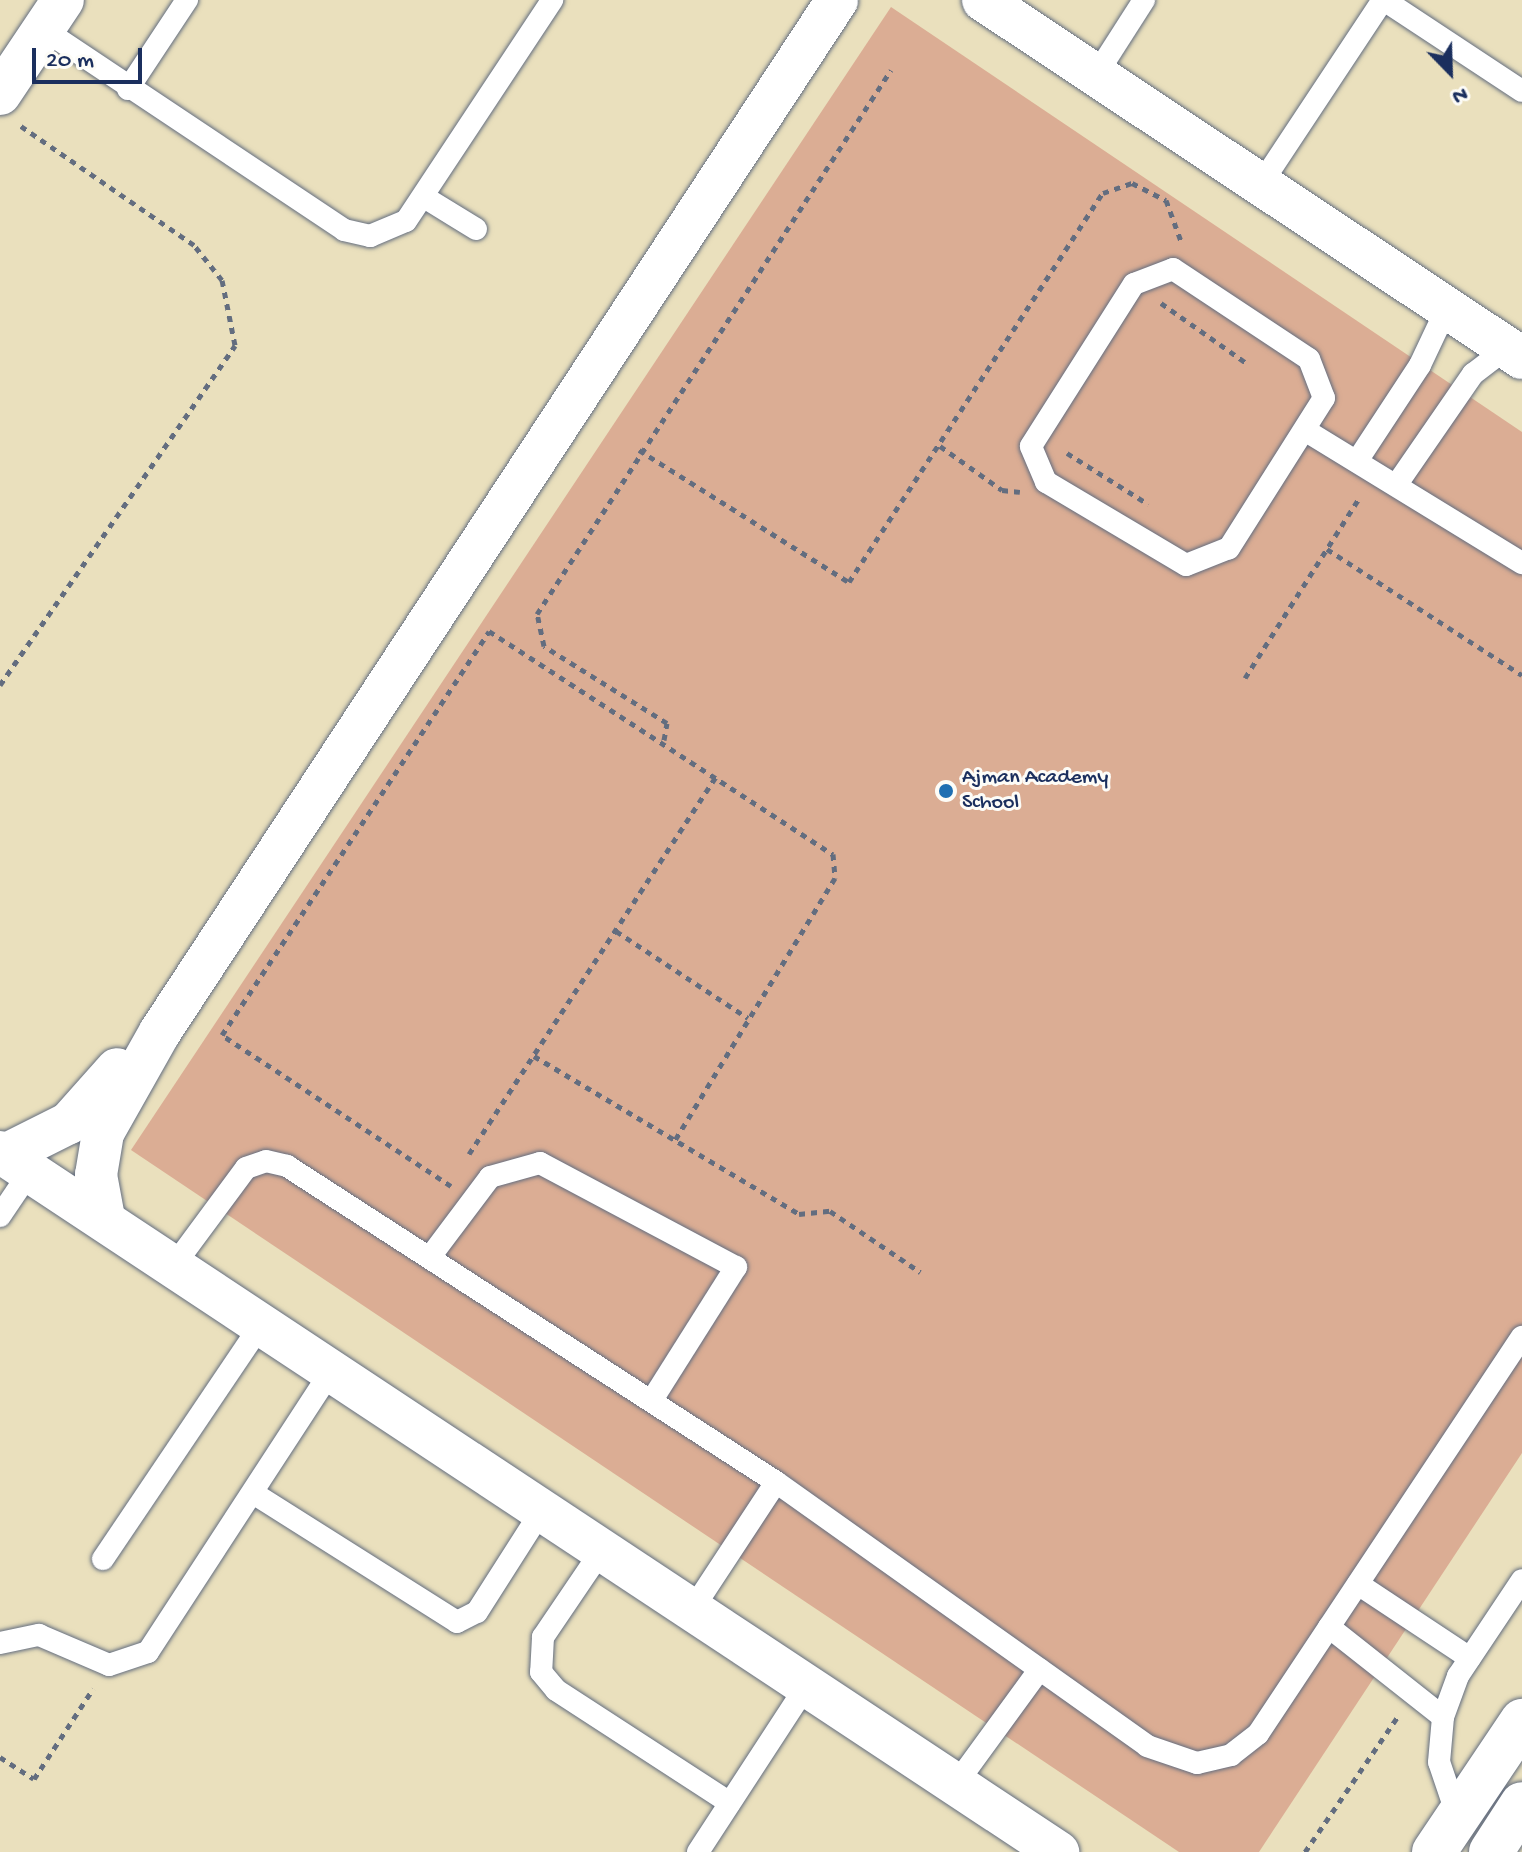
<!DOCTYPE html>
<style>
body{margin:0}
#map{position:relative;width:1522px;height:1852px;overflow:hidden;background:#eae0bd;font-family:"Gochi Hand",sans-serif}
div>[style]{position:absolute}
.building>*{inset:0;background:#dbad94}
.path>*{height:5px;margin-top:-2.5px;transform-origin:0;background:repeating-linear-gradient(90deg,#636d7f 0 6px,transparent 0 12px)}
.roads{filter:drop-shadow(0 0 2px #636d7f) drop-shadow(0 0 2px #636d7f)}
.lane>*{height:22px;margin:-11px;padding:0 11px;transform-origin:11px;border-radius:11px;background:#fff}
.street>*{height:42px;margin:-21px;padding:0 21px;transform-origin:21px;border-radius:21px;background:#fff}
.secondary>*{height:44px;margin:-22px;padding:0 22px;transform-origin:22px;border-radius:22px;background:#fff}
.dots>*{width:22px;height:22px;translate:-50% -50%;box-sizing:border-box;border:4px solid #fdfcf7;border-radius:50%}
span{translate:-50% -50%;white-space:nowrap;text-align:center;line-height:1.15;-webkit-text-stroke:6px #fdfcf7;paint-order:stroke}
.poi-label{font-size:22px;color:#1b2f5e}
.left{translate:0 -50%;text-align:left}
.north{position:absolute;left:1410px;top:32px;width:80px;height:80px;-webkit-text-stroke:6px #fdfcf7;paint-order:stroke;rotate:157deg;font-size:22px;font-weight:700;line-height:32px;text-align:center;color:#1b2f5e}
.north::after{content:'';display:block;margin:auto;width:28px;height:36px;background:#1b2f5e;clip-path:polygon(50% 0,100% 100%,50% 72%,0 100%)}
.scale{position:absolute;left:32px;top:48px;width:110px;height:36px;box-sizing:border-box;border:4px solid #1b2f5e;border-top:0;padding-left:10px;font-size:24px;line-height:28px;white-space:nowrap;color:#1b2f5e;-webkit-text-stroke:6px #fdfcf7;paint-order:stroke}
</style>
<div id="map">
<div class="building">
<div style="clip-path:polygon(891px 7px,1522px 432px,1522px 1453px,1259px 1852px,1179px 1852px,131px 1150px)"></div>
</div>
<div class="path">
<div style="left:1161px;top:303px;width:103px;rotate:35.1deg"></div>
<div style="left:940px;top:446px;width:76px;rotate:35.4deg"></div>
<div style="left:1002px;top:490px;width:18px;rotate:6deg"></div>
<div style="left:639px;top:450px;width:248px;rotate:32.2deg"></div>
<div style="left:849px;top:582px;width:465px;rotate:-56.9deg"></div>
<div style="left:1103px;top:193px;width:31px;rotate:-19deg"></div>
<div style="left:1132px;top:183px;width:38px;rotate:27deg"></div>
<div style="left:1166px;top:200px;width:44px;rotate:69.9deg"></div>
<div style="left:1067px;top:453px;width:96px;rotate:32.2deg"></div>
<div style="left:1327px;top:549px;width:232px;rotate:32.9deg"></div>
<div style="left:1245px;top:678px;width:214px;rotate:-57.6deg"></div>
<div style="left:0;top:685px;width:413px;rotate:-55.3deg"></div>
<div style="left:235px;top:345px;width:66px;rotate:-101.3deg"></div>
<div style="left:222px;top:280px;width:45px;rotate:-128.7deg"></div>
<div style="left:194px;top:245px;width:210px;rotate:-145.5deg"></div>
<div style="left:664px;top:740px;width:17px;rotate:-80deg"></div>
<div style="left:667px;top:723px;width:145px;rotate:-148deg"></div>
<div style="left:544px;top:646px;width:33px;rotate:-102deg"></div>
<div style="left:537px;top:614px;width:649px;rotate:-56.95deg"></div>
<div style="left:616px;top:931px;width:158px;rotate:33.4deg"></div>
<div style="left:534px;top:1056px;width:309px;rotate:30.8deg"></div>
<div style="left:799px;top:1214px;width:31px;rotate:-6deg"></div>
<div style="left:830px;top:1211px;width:109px;rotate:34.1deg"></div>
<div style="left:469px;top:1154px;width:454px;rotate:-56.8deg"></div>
<div style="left:451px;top:1186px;width:274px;rotate:-146.6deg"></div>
<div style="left:222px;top:1035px;width:484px;rotate:-56.5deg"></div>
<div style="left:489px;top:631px;width:410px;rotate:33deg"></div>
<div style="left:833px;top:854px;width:24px;rotate:85deg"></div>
<div style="left:835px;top:878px;width:309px;rotate:121.4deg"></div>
<div style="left:0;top:1757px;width:40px;rotate:32.9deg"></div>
<div style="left:34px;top:1779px;width:108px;rotate:-56.8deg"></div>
<div style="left:1305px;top:1852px;width:165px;rotate:-55.6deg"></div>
</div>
<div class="roads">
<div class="lane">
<div style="left:1384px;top:0;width:165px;rotate:33.4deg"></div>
<div style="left:43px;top:29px;width:362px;rotate:33.7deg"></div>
<div style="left:344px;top:230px;width:27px;rotate:13deg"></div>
<div style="left:370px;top:236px;width:39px;rotate:-23deg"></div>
<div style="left:406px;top:221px;width:265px;rotate:-56.5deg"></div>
<div style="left:1096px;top:75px;width:89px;rotate:-57.4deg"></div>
<div style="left:128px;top:89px;width:107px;rotate:-56.5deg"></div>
<div style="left:1261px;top:184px;width:221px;rotate:-56.5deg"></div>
<div style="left:424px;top:197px;width:61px;rotate:31.6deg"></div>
<div style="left:1173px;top:269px;width:163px;rotate:33.5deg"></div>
<div style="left:1309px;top:359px;width:42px;rotate:69deg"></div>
<div style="left:1324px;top:398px;width:178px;rotate:122.3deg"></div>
<div style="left:1229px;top:548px;width:46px;rotate:158.4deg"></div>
<div style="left:1186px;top:565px;width:163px;rotate:-149.3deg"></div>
<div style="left:1046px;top:482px;width:39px;rotate:-113deg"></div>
<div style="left:1031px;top:446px;width:192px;rotate:-57.6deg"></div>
<div style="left:1134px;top:284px;width:42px;rotate:-21deg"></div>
<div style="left:1308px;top:432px;width:251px;rotate:31.5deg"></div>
<div style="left:1357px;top:461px;width:115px;rotate:-56.7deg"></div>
<div style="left:1420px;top:365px;width:63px;rotate:-64.7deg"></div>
<div style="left:1397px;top:484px;width:134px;rotate:-55.4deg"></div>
<div style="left:1473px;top:374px;width:43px;rotate:-37.4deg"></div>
<div style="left:0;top:1216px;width:55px;rotate:-56deg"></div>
<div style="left:430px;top:1257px;width:100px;rotate:-53.1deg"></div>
<div style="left:490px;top:1177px;width:52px;rotate:-15.6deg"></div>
<div style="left:540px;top:1163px;width:222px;rotate:28deg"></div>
<div style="left:736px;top:1267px;width:157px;rotate:122.3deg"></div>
<div style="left:175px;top:1264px;width:119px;rotate:-53.5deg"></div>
<div style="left:246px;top:1168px;width:21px;rotate:-19deg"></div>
<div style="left:266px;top:1161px;width:22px;rotate:13deg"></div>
<div style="left:287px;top:1166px;width:582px;rotate:32.87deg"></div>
<div style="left:776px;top:1482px;width:455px;rotate:35.4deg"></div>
<div style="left:1147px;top:1746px;width:53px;rotate:18.8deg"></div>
<div style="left:1197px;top:1763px;width:35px;rotate:-13deg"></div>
<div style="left:1231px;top:1755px;width:34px;rotate:-38deg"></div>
<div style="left:1258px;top:1734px;width:477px;rotate:-56.4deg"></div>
<div style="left:253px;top:1493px;width:241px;rotate:32.3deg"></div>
<div style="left:457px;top:1622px;width:22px;rotate:-27deg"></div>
<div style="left:477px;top:1612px;width:125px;rotate:-57.5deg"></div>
<div style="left:604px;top:1547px;width:109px;rotate:124.1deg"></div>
<div style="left:543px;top:1637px;width:35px;rotate:93deg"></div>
<div style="left:541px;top:1672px;width:23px;rotate:50deg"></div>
<div style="left:556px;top:1690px;width:207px;rotate:33deg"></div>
<div style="left:103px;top:1559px;width:286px;rotate:-56deg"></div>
<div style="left:1358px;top:1584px;width:134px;rotate:33.5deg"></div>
<div style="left:694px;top:1607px;width:149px;rotate:-56.7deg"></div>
<div style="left:1329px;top:1627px;width:145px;rotate:38.3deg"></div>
<div style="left:0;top:1643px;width:40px;rotate:-12deg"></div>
<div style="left:39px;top:1635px;width:76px;rotate:23.2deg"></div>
<div style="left:109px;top:1665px;width:41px;rotate:-18.4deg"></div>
<div style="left:148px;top:1652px;width:339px;rotate:-56.9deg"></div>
<div style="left:956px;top:1784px;width:142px;rotate:-53.9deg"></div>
<div style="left:1458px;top:1818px;width:59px;rotate:-108.7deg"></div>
<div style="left:1439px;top:1762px;width:45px;rotate:-84.9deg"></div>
<div style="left:1443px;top:1717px;width:44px;rotate:-69.9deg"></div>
<div style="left:1458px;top:1676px;width:115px;rotate:-56.3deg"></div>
<div style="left:698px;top:1852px;width:202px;rotate:-56.9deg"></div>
</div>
<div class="street">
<div style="left:983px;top:0;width:647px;rotate:33.59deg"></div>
<div style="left:0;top:94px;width:113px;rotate:-56.2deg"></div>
<div style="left:0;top:1152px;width:1269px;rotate:33.49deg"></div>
<div style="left:5px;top:1155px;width:72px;rotate:-26.6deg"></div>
<div style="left:69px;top:1123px;width:72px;rotate:-48.4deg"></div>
<div style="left:104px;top:1218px;width:44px;rotate:-100.5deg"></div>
<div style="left:96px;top:1175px;width:43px;rotate:-80.5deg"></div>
<div style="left:103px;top:1133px;width:116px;rotate:-60.6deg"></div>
<div style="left:160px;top:1032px;width:1234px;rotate:-56.73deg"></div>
</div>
<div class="secondary">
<div style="left:1434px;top:1852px;width:158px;rotate:-56.1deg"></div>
<div style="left:1491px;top:1852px;width:57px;rotate:-57.1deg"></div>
</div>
</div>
<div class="dots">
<div style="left:946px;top:791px;background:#1f6fb2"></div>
</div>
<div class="poi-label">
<span class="left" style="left:962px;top:791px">Ajman Academy<br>School</span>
</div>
<div class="north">N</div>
<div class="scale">20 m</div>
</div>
